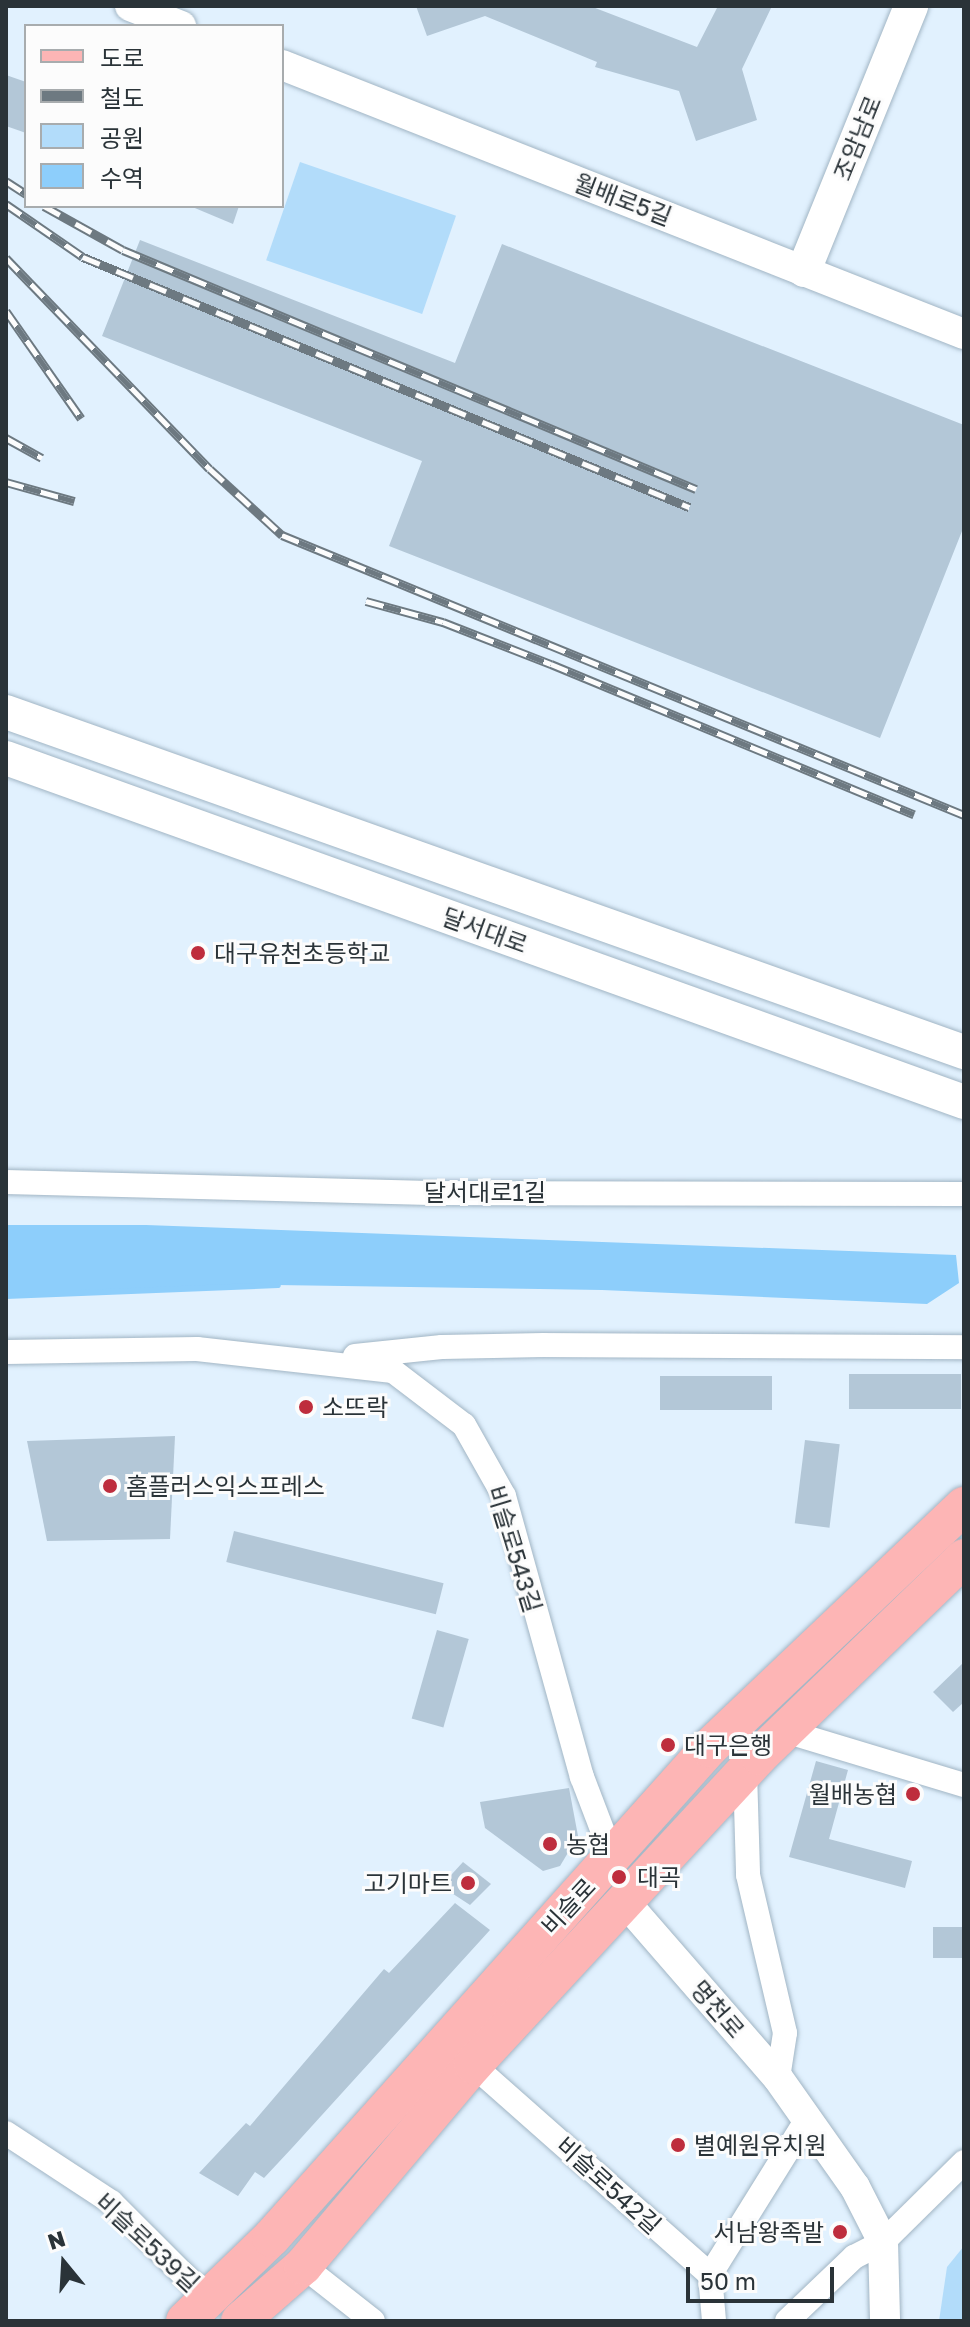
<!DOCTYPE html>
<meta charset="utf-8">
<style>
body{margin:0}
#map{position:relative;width:970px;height:2327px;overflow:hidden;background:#e1f1fe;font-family:"Golos Text","Noto Sans KR",sans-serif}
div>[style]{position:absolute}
.green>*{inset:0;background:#b2dcfa;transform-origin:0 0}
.water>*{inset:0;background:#8dcefb}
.stream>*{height:6px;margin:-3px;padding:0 3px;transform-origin:3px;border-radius:3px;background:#8dcefb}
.building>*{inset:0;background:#b3c7d7;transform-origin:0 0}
.roads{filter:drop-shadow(0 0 2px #a1b5c4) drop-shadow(0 0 2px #a1b5c4)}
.minor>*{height:24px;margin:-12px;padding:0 12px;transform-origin:12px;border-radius:12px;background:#fff}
.tertiary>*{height:30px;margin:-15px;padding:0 15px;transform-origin:15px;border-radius:15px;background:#fff}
.secondary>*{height:34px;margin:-17px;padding:0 17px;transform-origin:17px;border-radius:17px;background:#fff}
.primary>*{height:38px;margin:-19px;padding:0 19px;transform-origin:19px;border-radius:19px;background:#fdb5b5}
.rail>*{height:9px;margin-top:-4.5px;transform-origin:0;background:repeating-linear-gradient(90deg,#fcfcfc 0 18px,#6d7981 0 36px);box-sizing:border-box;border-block:2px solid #6d7981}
.dots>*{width:22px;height:22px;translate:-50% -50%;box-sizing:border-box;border:4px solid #fcfcfc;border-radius:50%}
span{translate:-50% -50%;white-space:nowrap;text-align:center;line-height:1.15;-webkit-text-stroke:6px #fcfcfc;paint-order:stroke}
.street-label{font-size:24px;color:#2a3338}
.poi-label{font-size:24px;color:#2a3338}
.left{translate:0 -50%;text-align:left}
.right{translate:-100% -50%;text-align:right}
.frame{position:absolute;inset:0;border:8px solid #2a3338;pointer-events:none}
.legend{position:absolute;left:24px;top:24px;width:260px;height:184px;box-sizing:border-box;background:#fcfcfc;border:2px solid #a8acae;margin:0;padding:10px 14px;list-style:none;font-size:24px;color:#2a3338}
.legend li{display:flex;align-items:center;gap:16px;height:40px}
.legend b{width:40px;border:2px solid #a8acae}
.north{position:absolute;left:24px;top:2223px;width:80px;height:80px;-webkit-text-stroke:6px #fcfcfc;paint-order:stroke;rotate:342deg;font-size:22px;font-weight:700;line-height:32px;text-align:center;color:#2a3338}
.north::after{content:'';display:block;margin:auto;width:28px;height:36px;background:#2a3338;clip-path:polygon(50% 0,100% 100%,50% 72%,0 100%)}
.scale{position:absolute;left:686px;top:2267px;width:148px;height:36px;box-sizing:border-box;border:4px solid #2a3338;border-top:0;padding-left:10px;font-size:24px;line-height:28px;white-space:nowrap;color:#2a3338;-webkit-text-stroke:6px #fcfcfc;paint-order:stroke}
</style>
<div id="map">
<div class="green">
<div style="left:300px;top:162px;width:165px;height:104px;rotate:19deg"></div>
<div style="clip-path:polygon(964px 2246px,964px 2321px,939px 2321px,947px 2267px)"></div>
</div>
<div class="water">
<div style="clip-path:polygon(6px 1225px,146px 1225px,956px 1255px,959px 1283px,927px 1304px,602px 1290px,276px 1285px,6px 1296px)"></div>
</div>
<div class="stream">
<div style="left:6px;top:1296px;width:272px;rotate:-2.3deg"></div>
</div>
<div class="building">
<div style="clip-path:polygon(416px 6px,590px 6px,697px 47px,718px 6px,772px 6px,742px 69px,757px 120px,696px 141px,679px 91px,595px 67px,597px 62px,485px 16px,427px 36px)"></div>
<div style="clip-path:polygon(6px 75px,26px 82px,26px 133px,6px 126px)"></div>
<div style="clip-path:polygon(190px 206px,239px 206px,233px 224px)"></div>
<div style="clip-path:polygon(140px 240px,455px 363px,502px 244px,964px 425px,964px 526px,880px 738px,389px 546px,422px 461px,102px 336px)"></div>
<div style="left:961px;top:1374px;width:35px;height:112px;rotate:90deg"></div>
<div style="left:772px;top:1376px;width:34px;height:112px;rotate:90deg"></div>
<div style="clip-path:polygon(175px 1436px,170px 1539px,47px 1541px,27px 1441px)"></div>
<div style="left:805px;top:1440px;width:35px;height:84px;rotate:7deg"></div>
<div style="left:234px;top:1531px;width:216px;height:32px;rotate:14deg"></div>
<div style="left:437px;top:1630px;width:33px;height:92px;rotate:16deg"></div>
<div style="clip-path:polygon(964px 1662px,964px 1702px,953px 1712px,933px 1692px)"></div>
<div style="clip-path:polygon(816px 1761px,848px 1770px,829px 1839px,912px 1861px,905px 1888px,789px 1857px)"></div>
<div style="clip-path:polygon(569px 1788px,578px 1836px,560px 1866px,543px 1871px,485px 1828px,480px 1802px)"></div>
<div style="clip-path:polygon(463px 1862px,491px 1884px,470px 1905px,441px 1886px)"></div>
<div style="clip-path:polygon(455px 1903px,490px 1930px,292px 2148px,264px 2178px,255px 2172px,238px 2196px,199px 2173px,246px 2123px,250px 2126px,384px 1969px,389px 1973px)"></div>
<div style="left:964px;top:1927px;width:31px;height:31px;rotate:90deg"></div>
</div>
<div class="roads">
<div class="minor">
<div style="left:6px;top:1182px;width:424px;rotate:1.5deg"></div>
<div style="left:430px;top:1193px;width:534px;rotate:0.11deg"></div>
<div style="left:6px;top:1352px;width:191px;rotate:-0.9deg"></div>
<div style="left:197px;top:1349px;width:197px;rotate:6.4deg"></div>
<div style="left:393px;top:1371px;width:89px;rotate:37.3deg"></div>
<div style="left:464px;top:1425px;width:81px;rotate:60.6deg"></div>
<div style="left:504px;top:1496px;width:292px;rotate:74.5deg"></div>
<div style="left:582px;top:1777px;width:87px;rotate:69.1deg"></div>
<div style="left:355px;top:1356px;width:87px;rotate:-5.9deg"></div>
<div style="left:442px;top:1347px;width:102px;rotate:-1.1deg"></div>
<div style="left:544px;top:1345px;width:420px;rotate:0.3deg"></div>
<div style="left:785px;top:1731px;width:187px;rotate:16.8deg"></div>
<div style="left:745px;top:1771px;width:104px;rotate:88.3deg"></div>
<div style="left:748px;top:1875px;width:162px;rotate:76.8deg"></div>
<div style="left:785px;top:2033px;width:46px;rotate:98.8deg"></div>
<div style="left:473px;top:2065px;width:317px;rotate:41.5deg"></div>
<div style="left:710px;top:2275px;width:46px;rotate:85deg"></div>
<div style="left:6px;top:2133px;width:126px;rotate:33.3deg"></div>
<div style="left:111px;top:2202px;width:137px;rotate:45deg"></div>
<div style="left:303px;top:2266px;width:89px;rotate:38.2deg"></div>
<div style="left:710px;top:2275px;width:184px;rotate:-58.1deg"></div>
<div style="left:787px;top:2321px;width:93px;rotate:-43.7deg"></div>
<div style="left:854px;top:2257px;width:33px;rotate:-27deg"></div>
<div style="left:883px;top:2242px;width:114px;rotate:-44.6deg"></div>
</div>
<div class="tertiary">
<div style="left:130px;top:6px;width:55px;rotate:21.4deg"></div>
<div style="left:282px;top:65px;width:733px;rotate:21.53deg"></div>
<div style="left:625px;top:1902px;width:233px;rotate:49deg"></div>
<div style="left:778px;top:2078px;width:133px;rotate:54.8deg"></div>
<div style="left:855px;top:2187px;width:62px;rotate:63deg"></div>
<div style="left:883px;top:2242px;width:79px;rotate:88.5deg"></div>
</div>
<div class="secondary">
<div style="left:804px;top:270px;width:285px;rotate:-67.9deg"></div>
<div style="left:6px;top:712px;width:1017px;rotate:19.54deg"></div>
<div style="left:6px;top:758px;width:1018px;rotate:19.75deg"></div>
</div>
<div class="primary">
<div style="left:185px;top:2321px;width:120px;rotate:-44deg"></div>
<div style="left:271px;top:2238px;width:657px;rotate:-48.21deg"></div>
<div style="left:709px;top:1748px;width:352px;rotate:-43.5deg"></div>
<div style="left:240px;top:2321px;width:84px;rotate:-41.1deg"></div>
<div style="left:303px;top:2266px;width:263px;rotate:-49.8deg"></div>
<div style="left:473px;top:2065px;width:421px;rotate:-47.2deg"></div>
<div style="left:759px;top:1756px;width:285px;rotate:-44deg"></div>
</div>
</div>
<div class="rail">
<div style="left:6px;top:181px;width:24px;rotate:33deg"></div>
<div style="left:6px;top:204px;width:93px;rotate:34.5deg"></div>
<div style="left:83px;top:257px;width:656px;rotate:22.42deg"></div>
<div style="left:44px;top:206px;width:90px;rotate:29.1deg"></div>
<div style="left:123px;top:250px;width:621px;rotate:22.64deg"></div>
<div style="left:6px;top:258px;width:293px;rotate:46deg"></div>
<div style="left:210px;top:469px;width:98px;rotate:42.5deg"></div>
<div style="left:282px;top:535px;width:737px;rotate:22.32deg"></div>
<div style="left:6px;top:311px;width:131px;rotate:55deg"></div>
<div style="left:6px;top:438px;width:41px;rotate:29.1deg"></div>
<div style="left:6px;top:482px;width:71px;rotate:15.6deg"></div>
<div style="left:366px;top:601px;width:80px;rotate:15.3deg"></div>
<div style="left:443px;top:622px;width:116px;rotate:21.3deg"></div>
<div style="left:551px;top:664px;width:393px;rotate:22.5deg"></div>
</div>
<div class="dots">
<div style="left:198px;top:953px;background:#be2d3d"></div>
<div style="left:306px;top:1407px;background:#be2d3d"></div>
<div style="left:110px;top:1486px;background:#be2d3d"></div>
<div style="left:668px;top:1745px;background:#be2d3d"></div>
<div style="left:913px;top:1794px;background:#be2d3d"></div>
<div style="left:550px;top:1844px;background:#be2d3d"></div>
<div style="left:619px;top:1877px;background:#be2d3d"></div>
<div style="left:468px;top:1883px;background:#be2d3d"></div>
<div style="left:678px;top:2145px;background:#be2d3d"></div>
<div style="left:840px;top:2232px;background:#be2d3d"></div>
</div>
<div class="street-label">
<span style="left:857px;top:138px;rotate:-68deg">조암남로</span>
<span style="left:623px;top:199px;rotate:21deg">월배로5길</span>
<span style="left:485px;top:930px;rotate:20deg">달서대로</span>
<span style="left:485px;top:1192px">달서대로1길</span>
<span style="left:515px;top:1549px;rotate:73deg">비슬로543길</span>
<span style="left:568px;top:1906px;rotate:-47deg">비슬로</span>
<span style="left:718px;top:2009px;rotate:49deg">명천로</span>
<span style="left:609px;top:2185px;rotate:42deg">비슬로542길</span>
<span style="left:148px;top:2242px;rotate:43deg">비슬로539길</span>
</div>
<div class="poi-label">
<span class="left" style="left:214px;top:953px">대구유천초등학교</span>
<span class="left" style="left:322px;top:1407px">소뜨락</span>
<span class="left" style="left:126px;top:1486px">홈플러스익스프레스</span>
<span class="left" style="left:684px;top:1745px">대구은행</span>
<span class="right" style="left:897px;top:1794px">월배농협</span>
<span class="left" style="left:566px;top:1844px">농협</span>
<span class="left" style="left:637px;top:1877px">대곡</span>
<span class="right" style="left:452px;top:1883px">고기마트</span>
<span class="left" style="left:694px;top:2145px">별예원유치원</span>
<span class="right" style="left:824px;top:2232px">서남왕족발</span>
</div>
<div class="frame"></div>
<ul class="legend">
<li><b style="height:10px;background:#fdb5b5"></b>도로</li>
<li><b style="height:10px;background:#6d7981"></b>철도</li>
<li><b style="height:22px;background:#b2dcfa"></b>공원</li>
<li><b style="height:22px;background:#8dcefb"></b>수역</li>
</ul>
<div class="north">N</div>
<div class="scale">50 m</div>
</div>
